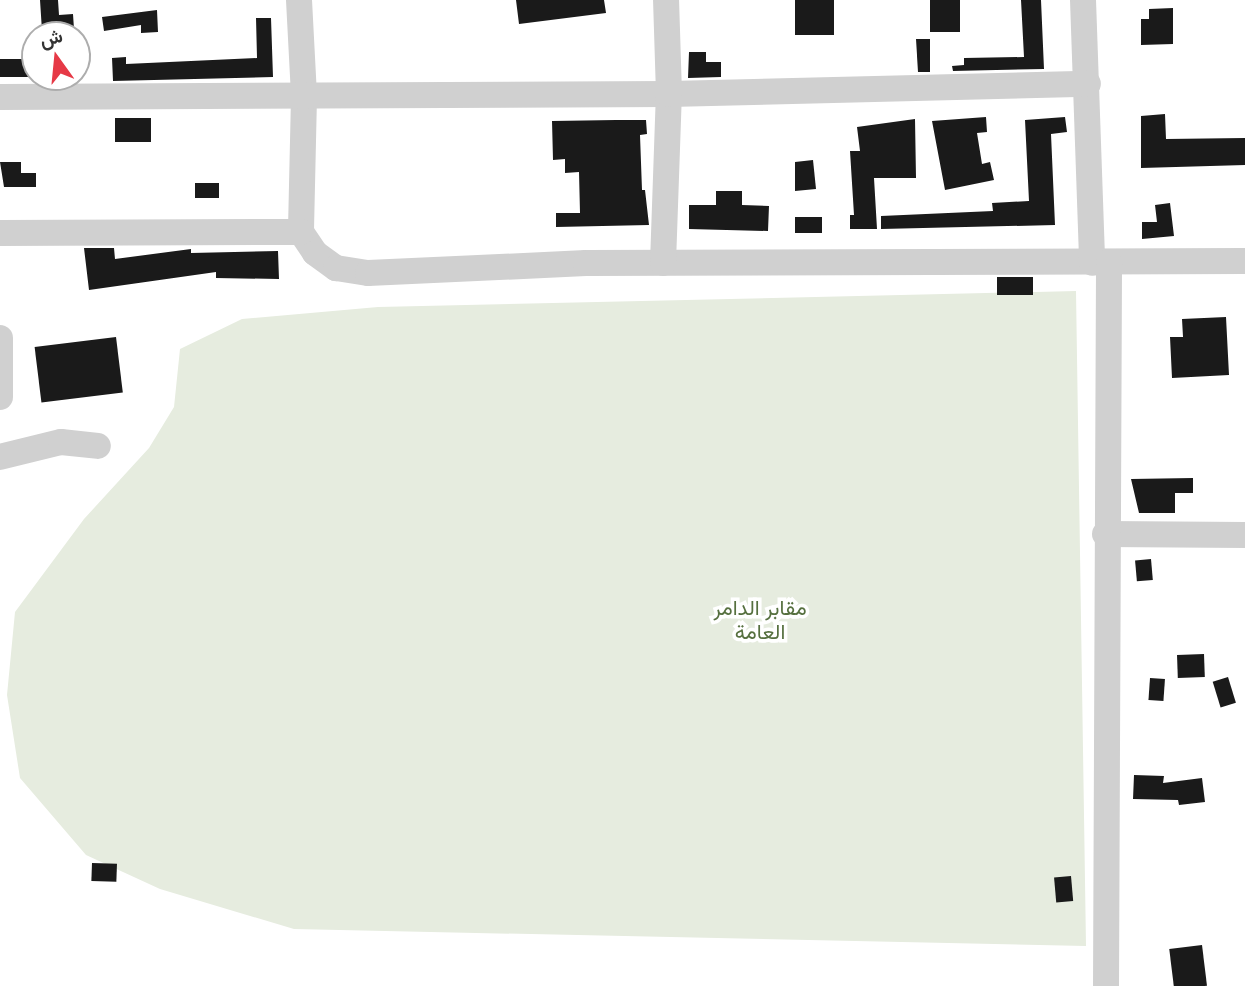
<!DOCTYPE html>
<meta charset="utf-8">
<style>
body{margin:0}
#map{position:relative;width:1245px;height:986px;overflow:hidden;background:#fff;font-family:Mulish,Vazirmatn,sans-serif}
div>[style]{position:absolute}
.green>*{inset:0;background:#e6ecdf}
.building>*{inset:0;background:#1a1a1a;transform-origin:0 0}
.minor>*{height:26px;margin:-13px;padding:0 13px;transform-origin:13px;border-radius:13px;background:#d0d0d0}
span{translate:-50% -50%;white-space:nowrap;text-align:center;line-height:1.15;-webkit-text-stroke:7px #fff;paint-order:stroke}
.park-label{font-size:21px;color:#56703f}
.north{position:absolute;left:21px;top:21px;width:70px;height:70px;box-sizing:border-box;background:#fff;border:2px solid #adadad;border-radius:50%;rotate:345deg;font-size:19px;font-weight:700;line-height:28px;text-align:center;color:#333}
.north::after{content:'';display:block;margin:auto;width:24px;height:32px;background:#e63946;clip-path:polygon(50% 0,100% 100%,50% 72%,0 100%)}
</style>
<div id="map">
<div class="green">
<div style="clip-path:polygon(1076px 291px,1086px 946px,294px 929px,160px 889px,86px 855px,20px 778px,7px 695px,15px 612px,84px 519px,149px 448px,174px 407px,180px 349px,242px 319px,378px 307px)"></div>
</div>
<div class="building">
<div style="clip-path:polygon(40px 0,58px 0,59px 15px,73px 14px,74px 29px,42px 31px)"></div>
<div style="clip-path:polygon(516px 0,604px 0,606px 13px,519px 24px)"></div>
<div style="left:795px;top:0;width:39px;height:35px"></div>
<div style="left:930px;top:0;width:30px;height:32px"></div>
<div style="clip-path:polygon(1021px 0,1041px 0,1044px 69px,953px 71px,952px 66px,964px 65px,964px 58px,1024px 57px)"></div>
<div style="clip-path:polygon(1173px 8px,1173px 44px,1141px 45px,1141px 19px,1149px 19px,1149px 9px)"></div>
<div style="clip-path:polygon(157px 10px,158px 32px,141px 33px,141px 25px,104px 31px,102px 17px)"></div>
<div style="clip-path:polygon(256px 18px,271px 18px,273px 77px,113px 81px,112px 58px,126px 57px,126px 64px,257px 58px)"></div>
<div style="clip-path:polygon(916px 39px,930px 39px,930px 72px,918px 72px)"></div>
<div style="clip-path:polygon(689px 52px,706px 52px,706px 62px,721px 62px,721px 77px,688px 78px)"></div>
<div style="left:35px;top:59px;width:18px;height:35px;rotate:90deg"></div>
<div style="clip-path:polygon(1165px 114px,1166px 139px,1245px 138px,1245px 165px,1141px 168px,1141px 116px)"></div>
<div style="clip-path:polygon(986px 117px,987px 132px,977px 133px,982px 164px,990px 162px,994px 180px,945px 190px,932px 121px)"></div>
<div style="clip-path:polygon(1065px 117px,1067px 132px,1051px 134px,1055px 225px,881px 229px,881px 216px,993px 211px,992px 203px,1029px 201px,1025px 120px)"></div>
<div style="left:115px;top:118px;width:36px;height:24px"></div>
<div style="clip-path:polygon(915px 119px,916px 178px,874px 178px,877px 229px,850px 229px,850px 215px,854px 215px,850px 151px,860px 151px,857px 127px)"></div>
<div style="clip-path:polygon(616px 120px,646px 120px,647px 134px,640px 135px,642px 190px,645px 190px,649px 225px,556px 227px,556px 213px,580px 213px,579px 172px,565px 173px,565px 159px,553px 160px,552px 121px)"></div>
<div style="clip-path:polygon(813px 160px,816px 189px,795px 191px,795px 162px)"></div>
<div style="clip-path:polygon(0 162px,21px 162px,21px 173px,36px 173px,36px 187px,4px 187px)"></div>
<div style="left:219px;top:183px;width:15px;height:24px;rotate:90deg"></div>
<div style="clip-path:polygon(716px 191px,742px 191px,742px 205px,769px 206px,768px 231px,689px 229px,689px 205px,716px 205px)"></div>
<div style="clip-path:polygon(1170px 203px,1174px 236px,1142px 239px,1142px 222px,1157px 222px,1155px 205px)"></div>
<div style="left:795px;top:217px;width:27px;height:16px"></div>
<div style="clip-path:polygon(84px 248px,114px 248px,115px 259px,191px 249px,191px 253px,278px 251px,279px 279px,216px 278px,216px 272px,89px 290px)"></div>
<div style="left:997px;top:277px;width:36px;height:18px"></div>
<div style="clip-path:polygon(1226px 317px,1229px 375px,1172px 378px,1170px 337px,1183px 337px,1182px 319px)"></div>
<div style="left:116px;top:337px;width:56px;height:82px;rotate:83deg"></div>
<div style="clip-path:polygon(1193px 478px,1193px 493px,1175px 493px,1175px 513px,1139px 513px,1131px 479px)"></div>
<div style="left:1151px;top:559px;width:21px;height:16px;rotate:85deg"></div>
<div style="left:1204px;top:654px;width:23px;height:27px;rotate:88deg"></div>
<div style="left:1228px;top:677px;width:27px;height:16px;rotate:73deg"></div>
<div style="left:1150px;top:678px;width:15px;height:22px;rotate:4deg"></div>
<div style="clip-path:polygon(1134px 775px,1164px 776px,1163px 783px,1202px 778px,1205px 802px,1179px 805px,1178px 800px,1133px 799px)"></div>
<div style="left:92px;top:863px;width:25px;height:18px;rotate:2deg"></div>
<div style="left:1071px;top:876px;width:25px;height:17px;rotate:85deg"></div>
<div style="left:1202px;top:945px;width:41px;height:33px;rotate:83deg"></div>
</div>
<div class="minor">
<div style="left:299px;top:0;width:97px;rotate:87deg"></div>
<div style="left:304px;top:97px;width:135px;rotate:91.3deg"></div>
<div style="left:301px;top:232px;width:25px;rotate:56deg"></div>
<div style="left:315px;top:253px;width:26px;rotate:36deg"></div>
<div style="left:336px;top:268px;width:32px;rotate:9deg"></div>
<div style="left:368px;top:273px;width:218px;rotate:-2.6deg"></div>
<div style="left:586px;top:263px;width:659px;rotate:-0.17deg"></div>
<div style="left:1083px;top:0;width:263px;rotate:88deg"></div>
<div style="left:0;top:97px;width:669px;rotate:-0.26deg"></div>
<div style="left:669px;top:94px;width:419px;rotate:-1.4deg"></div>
<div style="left:0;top:233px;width:301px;rotate:-0.2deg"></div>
<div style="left:663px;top:263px;width:169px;rotate:-88deg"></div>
<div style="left:669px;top:94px;width:94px;rotate:-91.8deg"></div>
<div style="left:0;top:338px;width:59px;rotate:90deg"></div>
<div style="left:0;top:457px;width:63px;rotate:-13.8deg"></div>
<div style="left:61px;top:442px;width:37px;rotate:6deg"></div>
<div style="left:1105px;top:534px;width:140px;rotate:0.4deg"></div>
<div style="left:1106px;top:986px;width:724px;rotate:-89.76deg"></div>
</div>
<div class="park-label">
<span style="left:760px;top:619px">مقابر الدامر<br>العامة</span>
</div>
<div class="north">ش</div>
</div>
